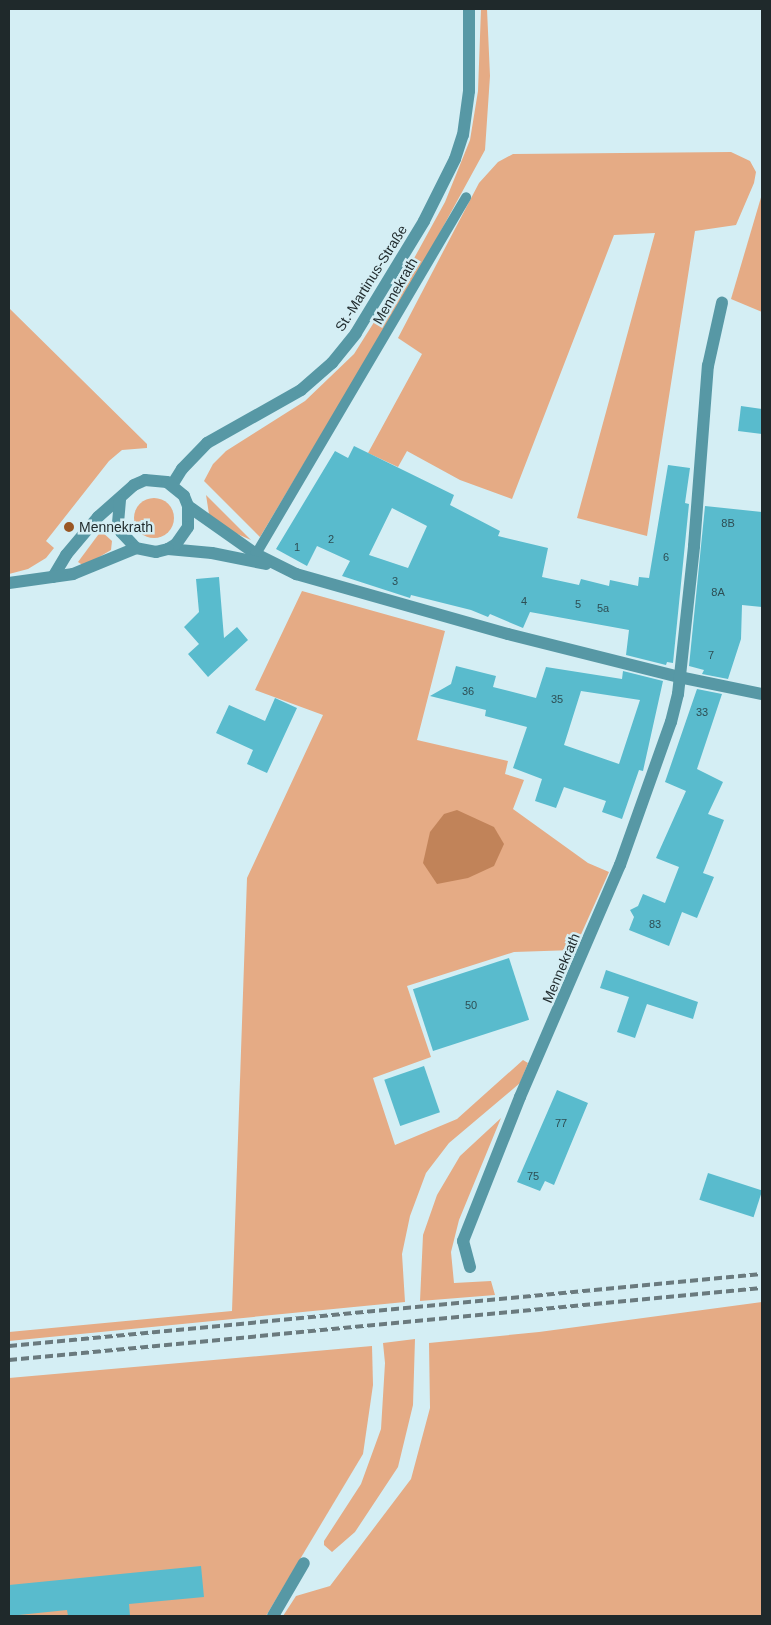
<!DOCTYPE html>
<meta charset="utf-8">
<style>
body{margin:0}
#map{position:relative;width:771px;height:1625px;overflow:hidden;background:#d4eef4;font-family:Helvetica,sans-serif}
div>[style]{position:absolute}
.green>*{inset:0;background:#e5ab85}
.round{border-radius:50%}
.water>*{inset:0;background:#c18359}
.building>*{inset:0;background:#59bbcd;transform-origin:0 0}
.service>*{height:10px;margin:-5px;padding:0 5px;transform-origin:5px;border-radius:5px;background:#5798a5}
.minor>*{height:12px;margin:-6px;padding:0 6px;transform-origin:6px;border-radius:6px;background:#5798a5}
.rail>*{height:4px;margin-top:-2px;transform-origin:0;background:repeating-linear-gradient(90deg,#6a7a7e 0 8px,transparent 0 12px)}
.dots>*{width:14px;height:14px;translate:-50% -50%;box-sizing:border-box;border:2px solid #d4eef4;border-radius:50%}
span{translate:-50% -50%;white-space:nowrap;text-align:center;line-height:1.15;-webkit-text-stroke:5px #d4eef4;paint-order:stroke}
.number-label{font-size:11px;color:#2e4e54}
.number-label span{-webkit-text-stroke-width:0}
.street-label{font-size:14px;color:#1f292b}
.poi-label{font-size:14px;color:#1f292b}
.left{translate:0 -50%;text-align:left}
.frame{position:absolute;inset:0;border:10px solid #1f292b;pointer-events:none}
</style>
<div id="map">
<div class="green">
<div style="clip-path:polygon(481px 9px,487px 9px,490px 76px,485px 150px,414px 280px,260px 537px,204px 481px,213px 464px,226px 451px,305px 401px,354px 354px,412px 262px,445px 202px,470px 140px,478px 91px)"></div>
<div style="clip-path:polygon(731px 152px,750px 161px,756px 172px,754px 183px,736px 225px,695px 231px,647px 536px,577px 518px,655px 233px,614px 235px,512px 499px,460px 480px,407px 451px,398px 467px,368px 453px,422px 354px,398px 338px,479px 183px,498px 162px,513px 154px)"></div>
<div style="clip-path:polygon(762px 194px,762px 312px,731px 299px)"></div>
<div style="clip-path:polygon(9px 308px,147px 444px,147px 448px,122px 450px,109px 461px,46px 541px,54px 548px,46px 558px,28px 569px,9px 574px)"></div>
<div style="clip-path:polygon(206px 495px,251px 540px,233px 532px,209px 514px)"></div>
<div class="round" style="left:134px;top:498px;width:40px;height:40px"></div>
<div style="clip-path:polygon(101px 531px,112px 541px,111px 550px,84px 566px,78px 562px)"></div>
<div style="clip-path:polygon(302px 591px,445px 631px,417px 740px,508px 761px,505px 774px,524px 780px,513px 809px,588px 863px,609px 872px,574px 950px,514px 952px,407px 986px,431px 1057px,373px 1078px,395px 1145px,457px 1119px,523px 1060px,528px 1063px,520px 1083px,449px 1143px,426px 1173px,410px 1216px,402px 1254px,405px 1302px,9px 1341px,9px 1332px,232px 1311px,247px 878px,323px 715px,255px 690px)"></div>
<div style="clip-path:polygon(501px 1118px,459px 1220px,451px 1252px,454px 1283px,491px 1281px,495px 1295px,420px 1301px,423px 1235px,437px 1195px,460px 1156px)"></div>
<div style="clip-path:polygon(762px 1302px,762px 1616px,283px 1616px,296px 1596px,330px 1586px,411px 1479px,430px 1408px,429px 1343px,539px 1332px)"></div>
<div style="clip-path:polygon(415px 1339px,413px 1405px,398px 1467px,355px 1532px,332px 1552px,324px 1545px,324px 1541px,361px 1484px,381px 1429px,385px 1363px,383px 1343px)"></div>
<div style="clip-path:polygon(372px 1346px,373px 1385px,363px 1454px,266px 1616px,9px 1616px,9px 1378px)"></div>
</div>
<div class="water">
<div style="clip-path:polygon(457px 810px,494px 827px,504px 844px,494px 866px,468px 878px,437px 884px,423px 863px,430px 832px,444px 814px)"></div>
</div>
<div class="building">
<div style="clip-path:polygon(741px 406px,762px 409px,762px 434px,738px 431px)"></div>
<div style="clip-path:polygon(evenodd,354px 446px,454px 495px,450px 505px,500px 531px,498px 536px,548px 548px,542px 577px,579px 585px,581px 579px,609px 586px,610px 580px,638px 586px,639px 577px,649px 578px,668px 465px,690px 468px,685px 503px,689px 504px,673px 663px,667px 662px,666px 665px,626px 655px,629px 630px,530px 612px,523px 628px,490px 614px,488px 617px,471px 610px,411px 595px,410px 598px,342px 576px,350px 561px,317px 546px,307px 566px,276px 549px,335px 451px,348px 458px,354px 446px,392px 508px,427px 526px,408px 568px,369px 555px,392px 508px)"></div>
<div style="clip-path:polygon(705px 506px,762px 512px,762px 607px,742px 605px,741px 639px,728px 679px,702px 674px,704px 670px,689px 666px)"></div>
<div style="clip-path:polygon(219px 577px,224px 638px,237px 627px,248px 640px,208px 677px,188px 654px,199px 644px,184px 627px,199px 612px,196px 579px)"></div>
<div style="clip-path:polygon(evenodd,456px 666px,496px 676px,493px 687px,536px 698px,546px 667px,622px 679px,623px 671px,663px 681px,643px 771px,639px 770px,622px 819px,602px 812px,606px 801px,564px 787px,556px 808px,535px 801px,542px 779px,513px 768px,527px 727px,485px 716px,486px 710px,430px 696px,451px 684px,456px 666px,581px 691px,640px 700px,619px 764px,564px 745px,581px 691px)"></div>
<div style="clip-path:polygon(697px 689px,722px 694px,697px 769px,723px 782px,708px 814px,724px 820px,703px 873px,714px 877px,697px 918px,682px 912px,669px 946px,629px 930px,634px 917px,630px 910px,638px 906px,643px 894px,665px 903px,679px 867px,656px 858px,686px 791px,665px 782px)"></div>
<div style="clip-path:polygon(275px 698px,297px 708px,267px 773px,247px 764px,253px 750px,216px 733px,229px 705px,265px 721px)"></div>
<div style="left:509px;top:958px;width:65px;height:101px;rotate:72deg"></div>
<div style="clip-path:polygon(606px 970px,698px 1002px,693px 1019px,647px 1004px,635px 1038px,617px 1032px,629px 997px,600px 988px)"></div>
<div style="left:424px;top:1066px;width:49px;height:42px;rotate:71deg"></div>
<div style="clip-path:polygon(557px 1090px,588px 1103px,554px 1185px,545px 1181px,540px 1191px,517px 1182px)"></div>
<div style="left:708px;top:1173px;width:57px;height:28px;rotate:18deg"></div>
<div style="clip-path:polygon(201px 1566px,204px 1597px,129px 1604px,130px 1616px,68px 1616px,67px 1610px,9px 1616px,9px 1585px)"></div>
</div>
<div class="service">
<div style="left:256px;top:554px;width:414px;rotate:-59.5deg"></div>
</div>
<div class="minor">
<div style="left:172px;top:485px;width:19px;rotate:-58deg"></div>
<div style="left:182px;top:469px;width:36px;rotate:-46deg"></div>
<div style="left:207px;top:443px;width:108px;rotate:-29.4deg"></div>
<div style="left:301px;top:390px;width:41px;rotate:-41.1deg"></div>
<div style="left:332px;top:363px;width:38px;rotate:-51deg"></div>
<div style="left:356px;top:333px;width:131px;rotate:-58.7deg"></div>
<div style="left:424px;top:221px;width:69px;rotate:-63.4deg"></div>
<div style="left:455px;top:159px;width:25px;rotate:-72deg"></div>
<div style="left:463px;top:135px;width:44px;rotate:-82.2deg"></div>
<div style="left:469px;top:91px;width:82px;rotate:-90deg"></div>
<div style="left:188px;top:506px;width:83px;rotate:35.2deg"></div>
<div style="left:256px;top:554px;width:45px;rotate:26.6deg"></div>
<div style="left:296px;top:574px;width:220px;rotate:15.8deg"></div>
<div style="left:508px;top:634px;width:176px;rotate:14.1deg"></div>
<div style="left:679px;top:677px;width:85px;rotate:11.6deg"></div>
<div style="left:168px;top:549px;width:44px;rotate:5.2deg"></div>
<div style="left:212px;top:553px;width:55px;rotate:11.5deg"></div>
<div style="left:53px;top:577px;width:26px;rotate:-59deg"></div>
<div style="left:66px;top:555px;width:50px;rotate:-49.9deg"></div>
<div style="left:98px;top:517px;width:48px;rotate:-41.6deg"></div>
<div style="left:134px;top:485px;width:12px;rotate:-24deg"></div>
<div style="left:145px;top:480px;width:22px;rotate:5deg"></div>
<div style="left:167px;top:482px;width:22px;rotate:39deg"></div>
<div style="left:184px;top:496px;width:11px;rotate:68deg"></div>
<div style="left:188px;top:506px;width:21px;rotate:90deg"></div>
<div style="left:188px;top:527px;width:21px;rotate:125deg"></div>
<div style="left:176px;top:544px;width:9px;rotate:148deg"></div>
<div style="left:168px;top:549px;width:12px;rotate:166deg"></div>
<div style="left:156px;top:552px;width:20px;rotate:-169deg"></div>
<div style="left:136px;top:548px;width:22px;rotate:-133deg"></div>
<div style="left:121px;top:532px;width:9px;rotate:-108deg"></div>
<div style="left:118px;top:523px;width:23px;rotate:-85deg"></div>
<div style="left:9px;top:583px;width:65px;rotate:-8deg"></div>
<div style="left:73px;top:574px;width:68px;rotate:-22.4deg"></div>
<div style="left:470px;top:1267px;width:27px;rotate:-105deg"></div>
<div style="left:463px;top:1241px;width:155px;rotate:-68.4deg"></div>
<div style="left:520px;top:1097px;width:253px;rotate:-66.7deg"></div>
<div style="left:620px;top:865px;width:152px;rotate:-70.4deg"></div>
<div style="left:671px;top:722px;width:29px;rotate:-76deg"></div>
<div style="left:678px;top:694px;width:149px;rotate:-83.8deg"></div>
<div style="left:694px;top:546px;width:181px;rotate:-85.6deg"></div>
<div style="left:708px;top:366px;width:65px;rotate:-77.5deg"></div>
<div style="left:273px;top:1616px;width:61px;rotate:-59.7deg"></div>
</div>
<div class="rail">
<div style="left:9px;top:1346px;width:756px;rotate:-5.46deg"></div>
<div style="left:9px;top:1360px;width:756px;rotate:-5.46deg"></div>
</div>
<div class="dots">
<div style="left:69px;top:527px;background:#995724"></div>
</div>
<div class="number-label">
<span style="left:728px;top:523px">8B</span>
<span style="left:331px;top:539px">2</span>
<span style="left:297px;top:547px">1</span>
<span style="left:666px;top:557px">6</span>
<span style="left:395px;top:581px">3</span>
<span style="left:718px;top:592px">8A</span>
<span style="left:524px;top:601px">4</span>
<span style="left:578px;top:604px">5</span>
<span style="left:603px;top:608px">5a</span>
<span style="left:711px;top:655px">7</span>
<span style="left:468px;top:691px">36</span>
<span style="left:557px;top:699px">35</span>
<span style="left:702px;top:712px">33</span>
<span style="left:655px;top:924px">83</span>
<span style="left:471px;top:1005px">50</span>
<span style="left:561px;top:1123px">77</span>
<span style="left:533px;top:1176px">75</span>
</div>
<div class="street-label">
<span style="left:371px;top:278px;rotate:-58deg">St.-Martinus-Straße</span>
<span style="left:395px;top:291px;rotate:-60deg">Mennekrath</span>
<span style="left:561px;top:968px;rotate:-67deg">Mennekrath</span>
</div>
<div class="poi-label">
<span class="left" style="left:79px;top:527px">Mennekrath</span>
</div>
<div class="frame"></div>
</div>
